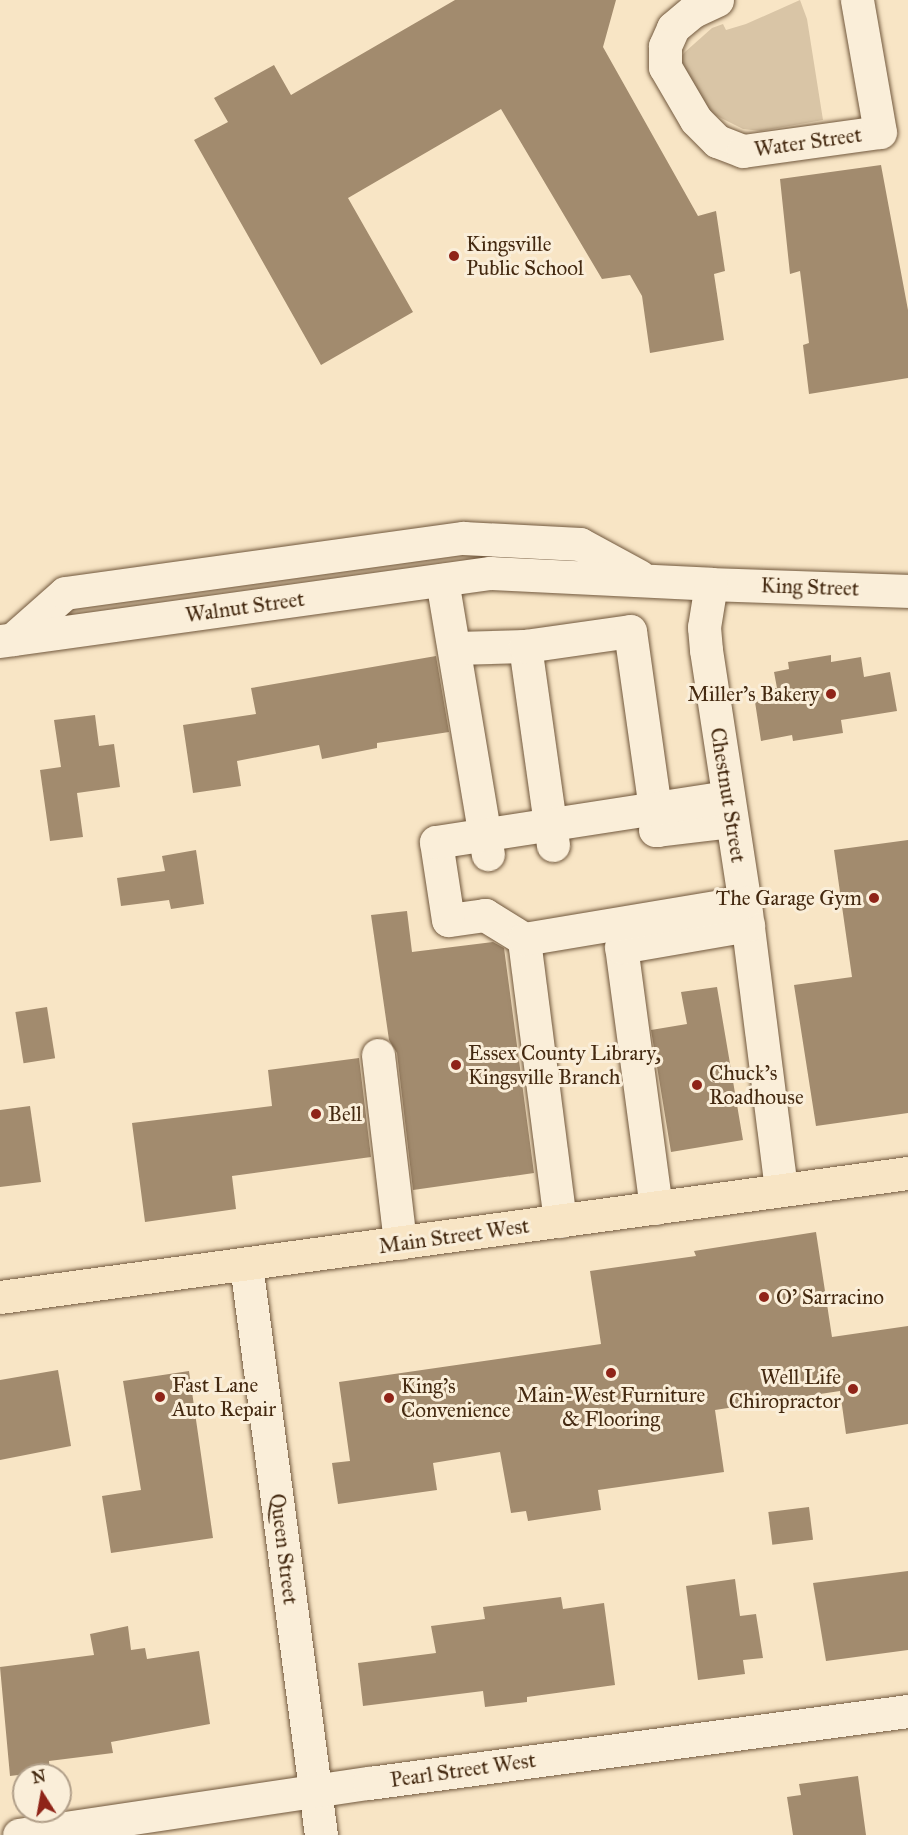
<!DOCTYPE html>
<style>
body{margin:0}
#map{position:relative;width:908px;height:1835px;overflow:hidden;background:#f8e5c5;font-family:"IM FELL Great Primer",serif}
div>[style]{position:absolute}
.green>*{inset:0;background:#d9c5a6}
.building>*{inset:0;background:#a28b6e;transform-origin:0 0}
.roads{filter:drop-shadow(0 0 2px #71583d) drop-shadow(0 0 2px #71583d)}
.minor>*{height:33px;margin:-16.5px;padding:0 16.5px;transform-origin:16.5px;border-radius:16.5px;background:#faeed9}
.major>*{height:33px;margin:-16.5px;padding:0 16.5px;transform-origin:16.5px;border-radius:16.5px;background:#f8e5c5}
.dots>*{width:16px;height:16px;translate:-50% -50%;box-sizing:border-box;border:3px solid #faeed9;border-radius:50%}
span{translate:-50% -50%;white-space:nowrap;text-align:center;line-height:1.15;-webkit-text-stroke:6px #faeed9;paint-order:stroke}
.street-label{font-size:21px;color:#442910}
.poi-label{font-size:21px;color:#442910}
.left{translate:0 -50%;text-align:left}
.right{translate:-100% -50%;text-align:right}
.north{position:absolute;left:12px;top:1763px;width:60px;height:60px;box-sizing:border-box;background:#faeed9;border:2px solid #b19f89;border-radius:50%;rotate:349deg;font-size:16px;font-weight:700;line-height:24px;text-align:center;color:#442910}
.north::after{content:'';display:block;margin:auto;width:21px;height:27px;background:#8f2418;clip-path:polygon(50% 0,100% 100%,50% 72%,0 100%)}
</style>
<div id="map">
<div class="green">
<div style="clip-path:polygon(800px 0,807px 19px,823px 120px,761px 131px,743px 129px,715px 115px,702px 102px,684px 68px,681px 57px,685px 52px,712px 28px,723px 24px,726px 30px,746px 24px)"></div>
</div>
<div class="building">
<div style="clip-path:polygon(455px 0,616px 0,603px 47px,698px 216px,716px 211px,725px 271px,714px 274px,724px 340px,650px 353px,642px 296px,630px 275px,602px 279px,501px 109px,348px 198px,413px 312px,321px 365px,194px 140px,228px 122px,214px 98px,274px 65px,291px 95px)"></div>
<div style="clip-path:polygon(881px 165px,908px 310px,908px 378px,809px 394px,803px 345px,809px 343px,800px 271px,790px 274px,780px 179px)"></div>
<div style="clip-path:polygon(831px 655px,831px 662px,861px 657px,864px 677px,890px 672px,897px 711px,841px 720px,843px 733px,793px 741px,792px 735px,761px 741px,755px 702px,770px 700px,767px 689px,777px 688px,774px 672px,789px 669px,788px 662px)"></div>
<div style="clip-path:polygon(436px 656px,449px 732px,377px 743px,377px 748px,322px 759px,319px 745px,237px 761px,241px 786px,193px 793px,183px 725px,256px 714px,251px 688px)"></div>
<div style="clip-path:polygon(95px 715px,99px 746px,114px 744px,120px 787px,77px 793px,83px 837px,50px 841px,40px 770px,61px 767px,54px 720px)"></div>
<div style="clip-path:polygon(908px 840px,908px 1113px,816px 1126px,794px 985px,852px 977px,834px 850px)"></div>
<div style="clip-path:polygon(196px 850px,204px 904px,171px 909px,169px 900px,121px 906px,117px 878px,165px 871px,162px 856px)"></div>
<div style="clip-path:polygon(407px 911px,412px 952px,493px 942px,504px 948px,534px 1173px,413px 1190px,397px 1053px,389px 1040px,371px 915px)"></div>
<div style="clip-path:polygon(717px 987px,743px 1140px,671px 1152px,651px 1030px,687px 1024px,681px 992px)"></div>
<div style="left:47px;top:1007px;width:52px;height:32px;rotate:81deg"></div>
<div style="clip-path:polygon(359px 1058px,371px 1157px,232px 1176px,236px 1209px,145px 1222px,132px 1123px,272px 1106px,268px 1070px)"></div>
<div style="clip-path:polygon(30px 1106px,41px 1182px,0 1187px,0 1110px)"></div>
<div style="clip-path:polygon(816px 1232px,832px 1337px,908px 1326px,908px 1424px,846px 1434px,840px 1391px,715px 1410px,724px 1472px,598px 1490px,601px 1510px,528px 1521px,526px 1511px,511px 1513px,500px 1452px,433px 1463px,437px 1490px,338px 1504px,332px 1463px,350px 1461px,339px 1382px,601px 1344px,590px 1271px,696px 1256px,694px 1251px)"></div>
<div style="clip-path:polygon(58px 1370px,71px 1446px,0 1460px,0 1380px)"></div>
<div style="clip-path:polygon(189px 1371px,213px 1538px,111px 1553px,102px 1496px,141px 1490px,123px 1381px)"></div>
<div style="left:809px;top:1507px;width:33px;height:41px;rotate:83deg"></div>
<div style="clip-path:polygon(908px 1571px,908px 1650px,826px 1661px,813px 1583px)"></div>
<div style="clip-path:polygon(735px 1579px,740px 1616px,756px 1614px,763px 1658px,743px 1660px,745px 1674px,698px 1680px,686px 1586px)"></div>
<div style="clip-path:polygon(561px 1597px,563px 1609px,604px 1603px,615px 1685px,527px 1697px,527px 1702px,485px 1707px,483px 1691px,363px 1706px,358px 1663px,436px 1653px,431px 1626px,485px 1619px,483px 1607px)"></div>
<div style="clip-path:polygon(128px 1626px,131px 1650px,145px 1648px,147px 1659px,199px 1651px,210px 1724px,111px 1742px,113px 1753px,49px 1761px,50px 1771px,10px 1776px,0 1667px,94px 1655px,90px 1634px)"></div>
<div style="clip-path:polygon(858px 1776px,866px 1835px,793px 1835px,787px 1797px,801px 1795px,799px 1784px)"></div>
</div>
<div class="roads">
<div class="minor">
<div style="left:717px;top:0;width:26px;rotate:155deg"></div>
<div style="left:693px;top:11px;width:26px;rotate:140deg"></div>
<div style="left:673px;top:28px;width:20px;rotate:114deg"></div>
<div style="left:665px;top:46px;width:21px;rotate:90deg"></div>
<div style="left:665px;top:67px;width:61px;rotate:59.7deg"></div>
<div style="left:696px;top:120px;width:30px;rotate:45deg"></div>
<div style="left:717px;top:141px;width:28px;rotate:21deg"></div>
<div style="left:743px;top:151px;width:138px;rotate:-7.9deg"></div>
<div style="left:880px;top:132px;width:134px;rotate:-99.9deg"></div>
<div style="left:442px;top:580px;width:278px;rotate:80.5deg"></div>
<div style="left:711px;top:584px;width:197px;rotate:2deg"></div>
<div style="left:13px;top:639px;width:69px;rotate:-41.5deg"></div>
<div style="left:65px;top:593px;width:402px;rotate:-7.9deg"></div>
<div style="left:463px;top:538px;width:117px;rotate:2.9deg"></div>
<div style="left:580px;top:544px;width:67px;rotate:28.5deg"></div>
<div style="left:0;top:641px;width:495px;rotate:-7.9deg"></div>
<div style="left:490px;top:573px;width:221px;rotate:2.8deg"></div>
<div style="left:711px;top:584px;width:44px;rotate:99.2deg"></div>
<div style="left:704px;top:627px;width:23px;rotate:85deg"></div>
<div style="left:706px;top:650px;width:257px;rotate:81.3deg"></div>
<div style="left:745px;top:904px;width:288px;rotate:82.8deg"></div>
<div style="left:455px;top:648px;width:70px;rotate:-1.6deg"></div>
<div style="left:655px;top:830px;width:76px;rotate:-6.8deg"></div>
<div style="left:553px;top:845px;width:201px;rotate:-98deg"></div>
<div style="left:525px;top:646px;width:106px;rotate:-8.1deg"></div>
<div style="left:630px;top:631px;width:201px;rotate:82deg"></div>
<div style="left:524px;top:939px;width:46px;rotate:-148.4deg"></div>
<div style="left:485px;top:915px;width:37px;rotate:172deg"></div>
<div style="left:448px;top:920px;width:79px;rotate:-98.7deg"></div>
<div style="left:436px;top:842px;width:294px;rotate:-8.8deg"></div>
<div style="left:378px;top:1055px;width:189px;rotate:83.3deg"></div>
<div style="left:656px;top:1208px;width:263px;rotate:-97.6deg"></div>
<div style="left:621px;top:947px;width:129px;rotate:-9.8deg"></div>
<div style="left:560px;top:1221px;width:284px;rotate:-97.3deg"></div>
<div style="left:524px;top:939px;width:223px;rotate:-9.5deg"></div>
<div style="left:246px;top:1264px;width:576px;rotate:82.52deg"></div>
<div style="left:19px;top:1835px;width:354px;rotate:-8.5deg"></div>
<div style="left:369px;top:1783px;width:544px;rotate:-7.61deg"></div>
</div>
<div class="major">
<div style="left:0;top:1297px;width:916px;rotate:-7.78deg"></div>
</div>
</div>
<div class="dots">
<div style="left:454px;top:256px;background:#8f2418"></div>
<div style="left:831px;top:694px;background:#8f2418"></div>
<div style="left:874px;top:898px;background:#8f2418"></div>
<div style="left:456px;top:1065px;background:#8f2418"></div>
<div style="left:697px;top:1085px;background:#8f2418"></div>
<div style="left:316px;top:1114px;background:#8f2418"></div>
<div style="left:764px;top:1297px;background:#8f2418"></div>
<div style="left:611px;top:1373px;background:#8f2418"></div>
<div style="left:853px;top:1389px;background:#8f2418"></div>
<div style="left:160px;top:1397px;background:#8f2418"></div>
<div style="left:389px;top:1398px;background:#8f2418"></div>
</div>
<div class="street-label">
<span style="left:808px;top:142px;rotate:-8deg">Water Street</span>
<span style="left:810px;top:587px;rotate:2deg">King Street</span>
<span style="left:245px;top:607px;rotate:-8deg">Walnut Street</span>
<span style="left:728px;top:795px;rotate:81deg">Chestnut Street</span>
<span style="left:454px;top:1236px;rotate:-8deg">Main Street West</span>
<span style="left:284px;top:1549px;rotate:83deg">Queen Street</span>
<span style="left:463px;top:1770px;rotate:-8deg">Pearl Street West</span>
</div>
<div class="poi-label">
<span class="left" style="left:466px;top:256px">Kingsville<br>Public School</span>
<span class="right" style="left:819px;top:694px">Miller's Bakery</span>
<span class="right" style="left:862px;top:898px">The Garage Gym</span>
<span class="left" style="left:468px;top:1065px">Essex County Library,<br>Kingsville Branch</span>
<span class="left" style="left:709px;top:1085px">Chuck's<br>Roadhouse</span>
<span class="left" style="left:328px;top:1114px">Bell</span>
<span class="left" style="left:776px;top:1297px">O' Sarracino</span>
<span class="right" style="left:841px;top:1389px">Well Life<br>Chiropractor</span>
<span class="left" style="left:172px;top:1397px">Fast Lane<br>Auto Repair</span>
<span class="left" style="left:401px;top:1398px">King's<br>Convenience</span>
<span style="left:611px;top:1407px">Main-West Furniture<br>&amp; Flooring</span>
</div>
<div class="north">N</div>
</div>
